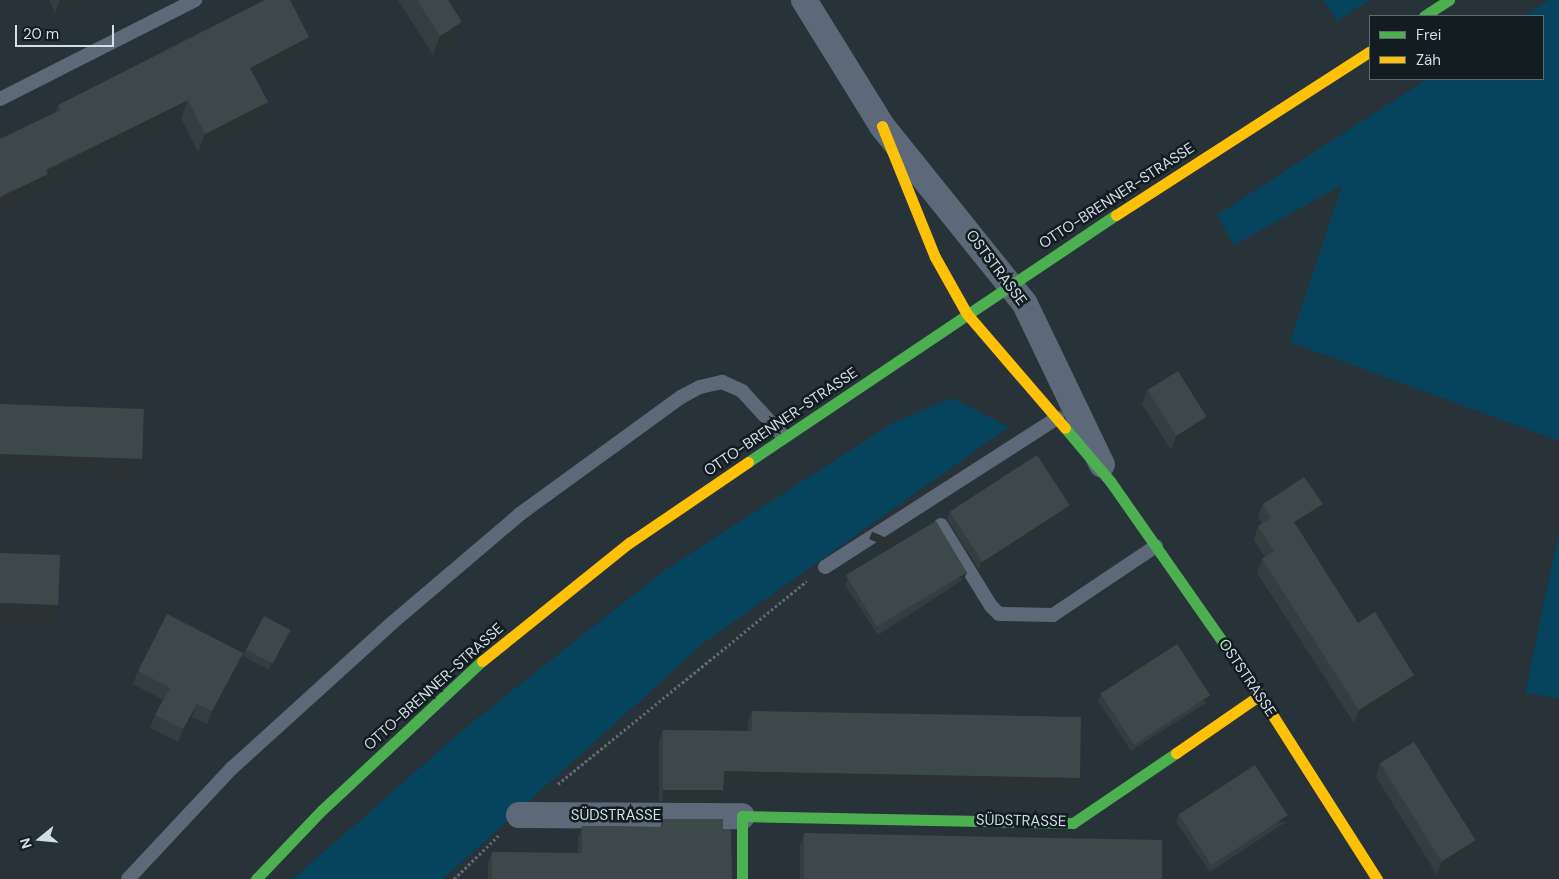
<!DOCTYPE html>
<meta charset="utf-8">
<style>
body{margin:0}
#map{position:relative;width:1559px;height:879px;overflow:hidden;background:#273339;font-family:"DM Sans",sans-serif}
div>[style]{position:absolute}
.green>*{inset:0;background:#05445c}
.path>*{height:3px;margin-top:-1.5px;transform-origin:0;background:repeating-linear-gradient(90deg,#606a74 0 2.5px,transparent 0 5px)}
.lane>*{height:14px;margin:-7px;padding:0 7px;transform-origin:7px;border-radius:7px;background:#5d6978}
.street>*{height:26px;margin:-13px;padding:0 13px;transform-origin:13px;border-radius:13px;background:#5d6978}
.fast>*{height:11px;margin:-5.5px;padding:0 5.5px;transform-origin:5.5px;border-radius:5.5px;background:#4caf50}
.slow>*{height:11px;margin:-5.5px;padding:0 5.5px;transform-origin:5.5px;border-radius:5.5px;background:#ffc107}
.wall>*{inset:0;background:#343e40}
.shaded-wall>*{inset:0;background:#2b3234;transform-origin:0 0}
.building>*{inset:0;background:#3d484b;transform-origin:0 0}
span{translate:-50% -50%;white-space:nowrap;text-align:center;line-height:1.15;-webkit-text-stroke:5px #121c21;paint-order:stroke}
.street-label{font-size:15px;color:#d2dfe6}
.legend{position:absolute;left:1369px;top:15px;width:175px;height:65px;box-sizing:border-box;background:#121c21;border:1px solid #5f6a70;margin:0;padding:6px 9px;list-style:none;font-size:15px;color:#d2dfe6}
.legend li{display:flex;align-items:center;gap:10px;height:25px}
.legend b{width:25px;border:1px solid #5f6a70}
.north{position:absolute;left:15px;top:814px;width:50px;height:50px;-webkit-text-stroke:4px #121c21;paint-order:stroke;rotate:253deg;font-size:14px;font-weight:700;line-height:20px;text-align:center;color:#d2dfe6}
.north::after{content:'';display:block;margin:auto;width:18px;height:22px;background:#d2dfe6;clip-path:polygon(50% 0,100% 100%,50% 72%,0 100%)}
.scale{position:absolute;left:15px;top:25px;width:99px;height:22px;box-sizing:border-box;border:2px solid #d2dfe6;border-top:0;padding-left:6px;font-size:15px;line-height:18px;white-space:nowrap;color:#d2dfe6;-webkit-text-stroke:4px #121c21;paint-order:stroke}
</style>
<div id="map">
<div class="green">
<div style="clip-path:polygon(1323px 0,1370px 0,1337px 21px)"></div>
<div style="clip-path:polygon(1549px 0,1559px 0,1559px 441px,1290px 342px,1342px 185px,1234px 245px,1217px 215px,1427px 79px,1543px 79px,1543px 16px,1524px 16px)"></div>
<div style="clip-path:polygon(951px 398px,1009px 427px,705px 642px,443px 879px,293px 879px,470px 724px,665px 570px,891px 424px)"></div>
<div style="clip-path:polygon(1559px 531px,1559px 698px,1525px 693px)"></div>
</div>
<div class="path">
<div style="left:558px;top:784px;width:321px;rotate:-39.2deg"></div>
<div style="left:454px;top:879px;width:62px;rotate:-44.3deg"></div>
</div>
<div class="lane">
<div style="left:0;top:99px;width:219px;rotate:-26.9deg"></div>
<div style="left:941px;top:525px;width:95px;rotate:58.3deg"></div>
<div style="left:991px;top:606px;width:11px;rotate:45deg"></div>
<div style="left:999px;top:614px;width:54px;rotate:1.1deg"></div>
<div style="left:1053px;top:615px;width:124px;rotate:-33.8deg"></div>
<div style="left:825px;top:567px;width:276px;rotate:-32.7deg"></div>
<div style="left:128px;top:879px;width:151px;rotate:-46.9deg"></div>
<div style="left:231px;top:769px;width:217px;rotate:-42.2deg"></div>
<div style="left:392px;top:623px;width:168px;rotate:-40.4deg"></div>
<div style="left:520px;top:514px;width:199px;rotate:-36deg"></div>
<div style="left:681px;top:397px;width:21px;rotate:-28deg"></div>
<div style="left:700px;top:387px;width:23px;rotate:-13deg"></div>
<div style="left:722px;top:382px;width:22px;rotate:24deg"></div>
<div style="left:742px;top:391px;width:62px;rotate:47.6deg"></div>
</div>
<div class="street">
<div style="left:804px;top:0;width:148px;rotate:58.2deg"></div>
<div style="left:882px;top:126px;width:228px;rotate:51.2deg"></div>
<div style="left:1025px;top:304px;width:178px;rotate:64.4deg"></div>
<div style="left:519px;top:815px;width:223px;rotate:0.3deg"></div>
</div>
<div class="fast">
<div style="left:1424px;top:16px;width:30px;rotate:-33deg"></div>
<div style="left:1065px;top:428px;width:70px;rotate:49.7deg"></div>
<div style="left:1110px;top:481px;width:264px;rotate:55deg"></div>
<div style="left:748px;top:462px;width:443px;rotate:-33.9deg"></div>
<div style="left:256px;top:879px;width:95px;rotate:-46.3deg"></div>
<div style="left:322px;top:810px;width:219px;rotate:-43deg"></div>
<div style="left:742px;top:879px;width:63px;rotate:-90deg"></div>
<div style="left:742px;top:816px;width:331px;rotate:1.2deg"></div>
<div style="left:1073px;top:823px;width:125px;rotate:-34.2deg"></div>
</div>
<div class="slow">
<div style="left:882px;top:126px;width:141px;rotate:68deg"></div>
<div style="left:935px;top:257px;width:65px;rotate:60.7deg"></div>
<div style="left:967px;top:314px;width:150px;rotate:49.3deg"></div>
<div style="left:1116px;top:215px;width:302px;rotate:-32.8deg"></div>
<div style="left:482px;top:661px;width:189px;rotate:-38.8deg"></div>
<div style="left:629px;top:543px;width:144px;rotate:-34.2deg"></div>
<div style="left:1261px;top:697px;width:216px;rotate:57.5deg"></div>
<div style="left:1176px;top:753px;width:102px;rotate:-34.6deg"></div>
</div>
<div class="wall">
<div style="clip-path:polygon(49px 0,81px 0,55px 13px)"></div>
<div style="clip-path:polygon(398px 0,448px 0,455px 41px,433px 55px)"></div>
<div style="clip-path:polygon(309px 37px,302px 56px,256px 80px,268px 102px,261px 120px,198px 152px,181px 118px,43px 187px,41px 192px,0 212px,0 139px,56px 112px,58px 105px)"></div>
<div style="clip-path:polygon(1147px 390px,1202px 430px,1171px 450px,1142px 404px)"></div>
<div style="clip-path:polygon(1263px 504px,1323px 504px,1318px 518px,1299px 530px,1358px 623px,1414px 675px,1409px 689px,1354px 723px,1257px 573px,1262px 559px,1265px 557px,1254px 540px,1258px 526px,1262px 524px,1258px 517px)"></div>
<div style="clip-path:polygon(950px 512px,1067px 512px,979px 570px,947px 519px)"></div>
<div style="clip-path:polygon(967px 572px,964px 579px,878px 635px,845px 585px,848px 578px)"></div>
<div style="clip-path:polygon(290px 630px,287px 637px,269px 670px,243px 656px,246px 649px)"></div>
<div style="clip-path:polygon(243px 653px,238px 666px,207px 724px,192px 717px,178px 742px,150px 728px,155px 715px,163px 700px,133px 684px,138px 671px)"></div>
<div style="clip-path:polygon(1101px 694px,1210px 695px,1207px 702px,1131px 751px,1098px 701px)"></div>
<div style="clip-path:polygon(752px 711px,1076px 789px,724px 782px,719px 801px,659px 801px,659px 741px,663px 730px,748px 731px,748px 722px)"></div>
<div style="clip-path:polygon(1380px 763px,1471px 854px,1437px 875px,1376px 777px)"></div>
<div style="clip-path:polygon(1179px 815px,1286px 822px,1210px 872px,1176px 822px)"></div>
<div style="clip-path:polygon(663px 819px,723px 829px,732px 879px,488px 879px,488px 863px,492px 852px,578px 853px,578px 838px,582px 826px,660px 827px)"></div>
<div style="clip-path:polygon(804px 833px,1162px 879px,800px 879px,800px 845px)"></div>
</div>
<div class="shaded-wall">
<div style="clip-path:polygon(60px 0,81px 0,55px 13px)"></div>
<div style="clip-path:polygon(462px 22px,455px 41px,433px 55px,440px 36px)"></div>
<div style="clip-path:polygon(309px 37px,302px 56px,244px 86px,250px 68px)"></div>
<div style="clip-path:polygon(188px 100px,181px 118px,43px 187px,41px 192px,0 212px,0 197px,46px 170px)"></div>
<div style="clip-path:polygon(268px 102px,261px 120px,198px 152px,205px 134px)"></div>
<div style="clip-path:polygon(1207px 417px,1202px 430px,1171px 450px,1176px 436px)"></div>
<div style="left:0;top:454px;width:142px;height:19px;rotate:2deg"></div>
<div style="clip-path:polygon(1323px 504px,1318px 518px,1289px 536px,1294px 522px)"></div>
<div style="clip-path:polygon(1070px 505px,1067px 512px,979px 570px,981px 562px)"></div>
<div style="left:967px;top:572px;width:8px;height:103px;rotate:113deg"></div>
<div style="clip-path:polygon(0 603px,58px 605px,51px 624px,0 623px)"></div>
<div style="clip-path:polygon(290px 630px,287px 637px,269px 670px,271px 663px)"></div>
<div style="clip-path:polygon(243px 653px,238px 666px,207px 724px,212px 711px)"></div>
<div style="clip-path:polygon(1414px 675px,1409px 689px,1354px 723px,1359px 710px)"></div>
<div style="left:1210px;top:695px;width:8px;height:90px;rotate:113deg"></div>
<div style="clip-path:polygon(197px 704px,192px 717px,178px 742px,183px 729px)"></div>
<div style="left:724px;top:771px;width:356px;height:12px;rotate:1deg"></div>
<div style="left:663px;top:790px;width:60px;height:12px"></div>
<div style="left:1288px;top:815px;width:7px;height:91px;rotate:106deg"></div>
<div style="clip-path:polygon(1476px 840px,1471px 854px,1437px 875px,1442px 861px)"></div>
</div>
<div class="building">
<div style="clip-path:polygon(265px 0,290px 0,309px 37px,250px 68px,268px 102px,205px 134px,188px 100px,46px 170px,48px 174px,0 197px,0 139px,61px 110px,58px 105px)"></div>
<div style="clip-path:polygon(417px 0,448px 0,462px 22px,440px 36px)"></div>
<div style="left:1178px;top:371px;width:54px;height:36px;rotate:58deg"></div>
<div style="left:0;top:404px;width:144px;height:50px;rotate:2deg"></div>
<div style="left:1037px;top:455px;width:60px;height:104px;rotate:57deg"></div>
<div style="clip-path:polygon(1304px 477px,1323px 504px,1294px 522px,1358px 623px,1375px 612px,1414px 675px,1359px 710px,1262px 559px,1274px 551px,1258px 526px,1271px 518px,1263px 504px)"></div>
<div style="left:936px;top:521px;width:60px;height:105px;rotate:59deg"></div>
<div style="left:0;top:553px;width:60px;height:50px;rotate:2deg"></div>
<div style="clip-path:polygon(167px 614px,243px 653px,212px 711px,197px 704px,183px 729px,155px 715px,170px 688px,138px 671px)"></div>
<div style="left:264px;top:616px;width:30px;height:38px;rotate:28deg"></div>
<div style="left:1177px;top:644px;width:61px;height:91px;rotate:57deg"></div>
<div style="clip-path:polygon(752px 711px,1081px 717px,1080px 778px,724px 771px,723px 790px,663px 790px,663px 730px,752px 731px)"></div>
<div style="left:1414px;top:742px;width:116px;height:40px;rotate:58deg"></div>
<div style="left:1255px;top:765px;width:60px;height:91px;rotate:57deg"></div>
<div style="clip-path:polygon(663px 819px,723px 819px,723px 829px,731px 829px,732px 879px,492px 879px,492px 852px,582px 853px,582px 826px,662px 827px)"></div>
<div style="clip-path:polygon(804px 833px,1162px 840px,1162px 879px,804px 879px)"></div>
</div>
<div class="street-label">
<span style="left:1117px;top:196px;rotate:-33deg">OTTO-BRENNER-STRASSE</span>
<span style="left:996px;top:268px;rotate:53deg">OSTSTRASSE</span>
<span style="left:781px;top:422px;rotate:-34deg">OTTO-BRENNER-STRASSE</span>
<span style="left:1247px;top:678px;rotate:56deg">OSTSTRASSE</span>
<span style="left:434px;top:687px;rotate:-42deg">OTTO-BRENNER-STRASSE</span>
<span style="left:616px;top:816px">SÜDSTRASSE</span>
<span style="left:1021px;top:821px;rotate:1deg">SÜDSTRASSE</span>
</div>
<ul class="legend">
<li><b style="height:6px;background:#4caf50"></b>Frei</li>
<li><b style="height:6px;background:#ffc107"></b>Zäh</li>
</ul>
<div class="north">N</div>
<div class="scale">20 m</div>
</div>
